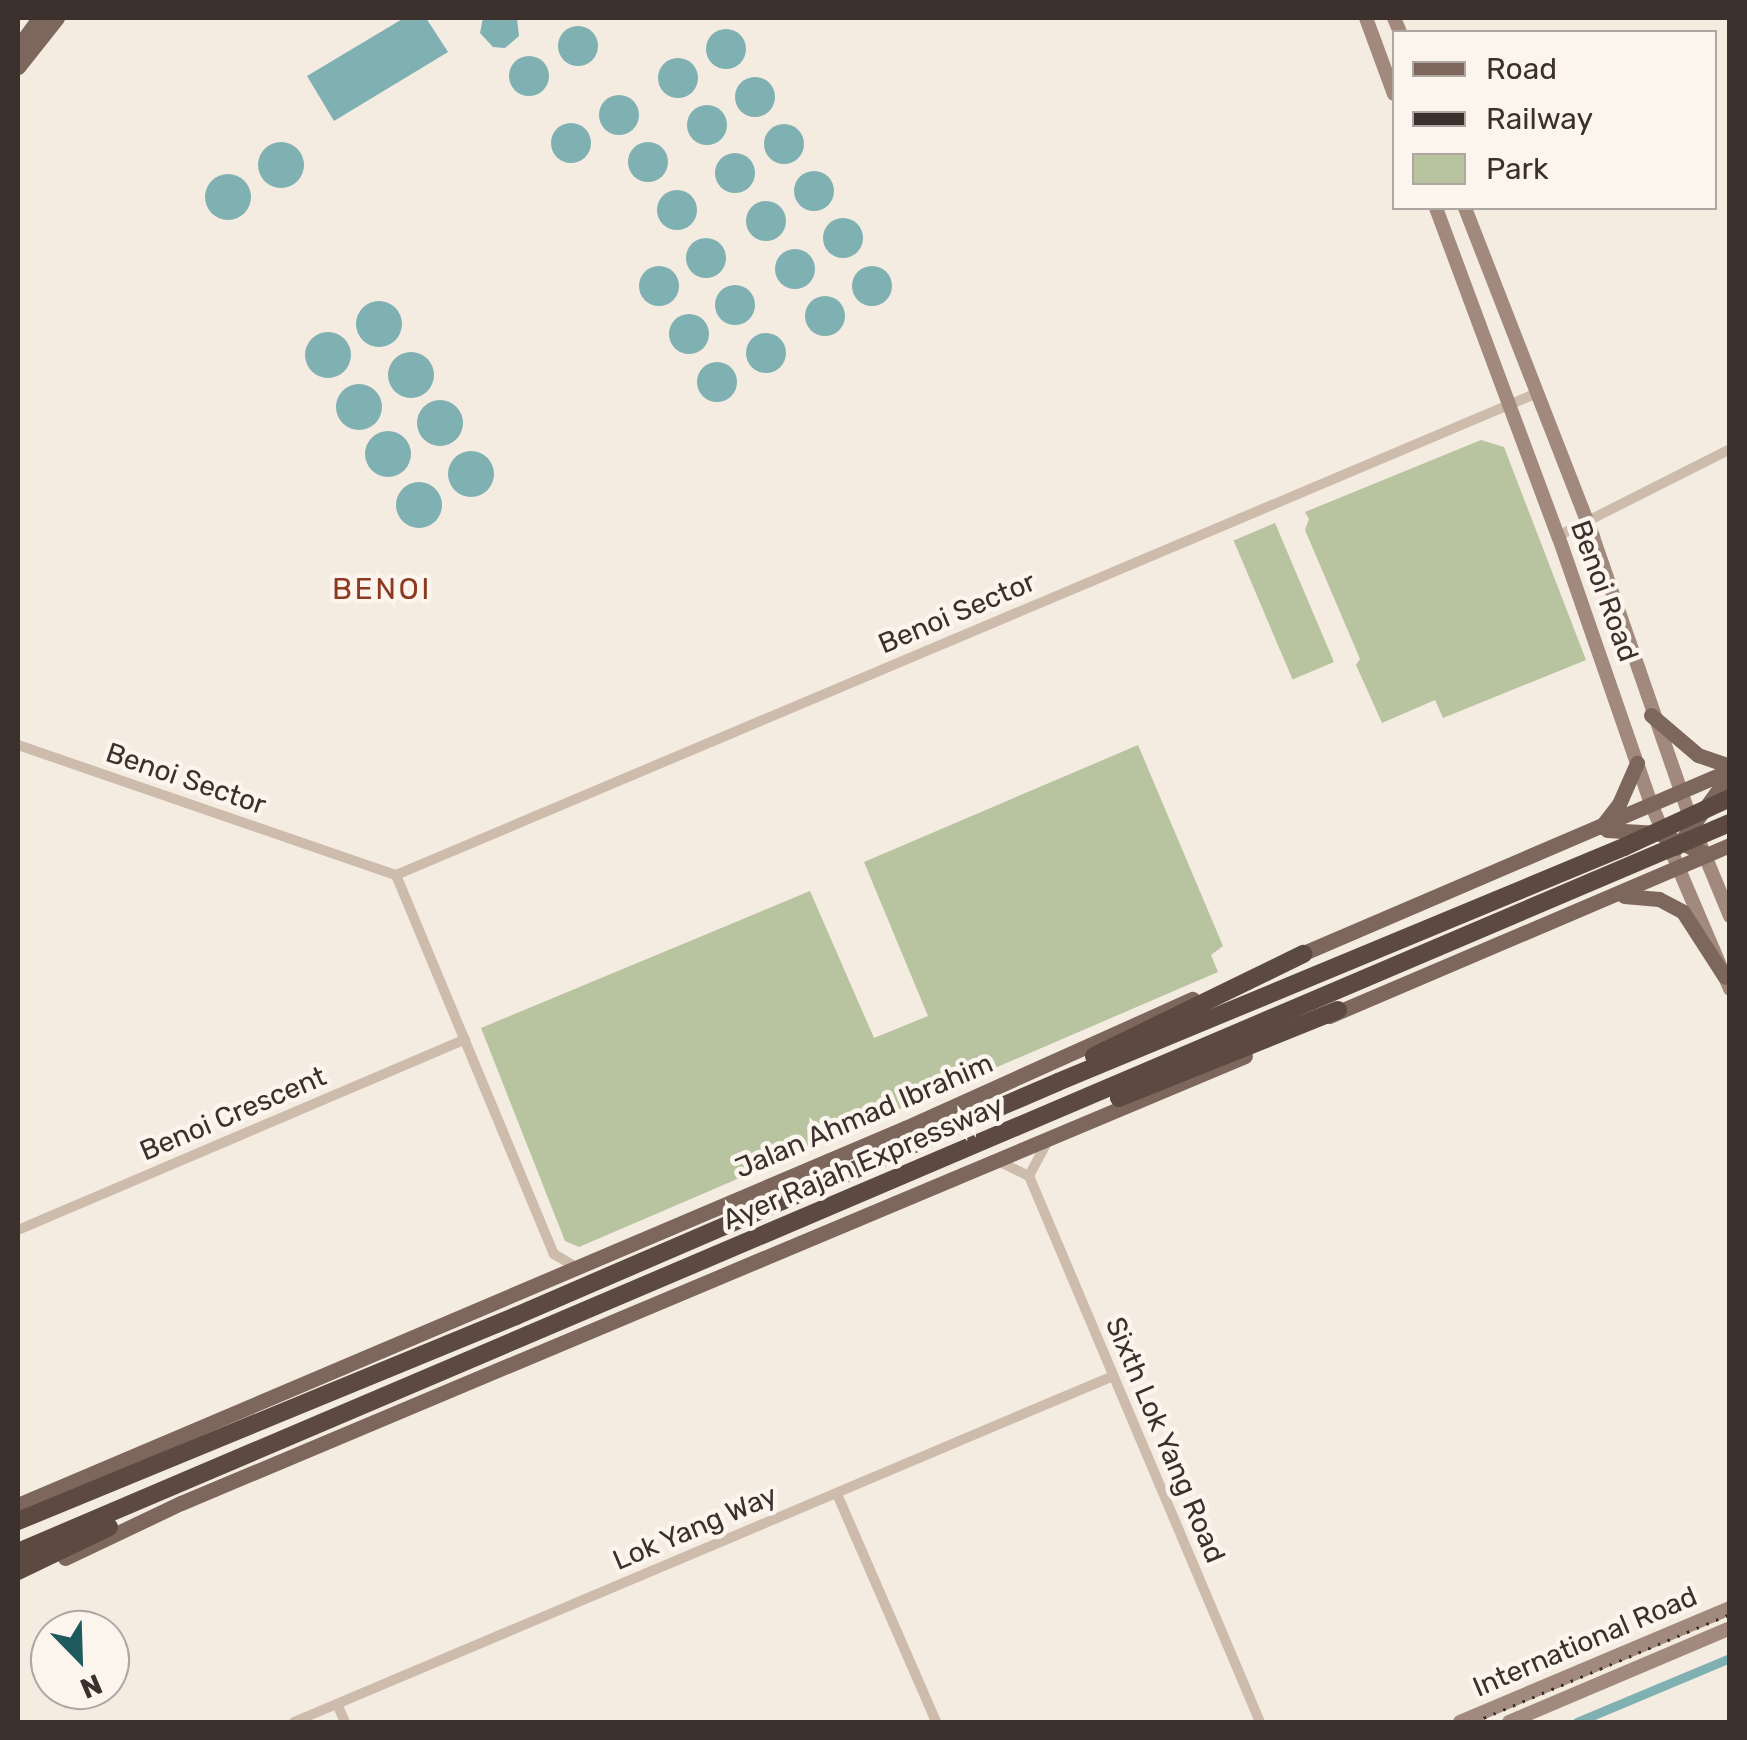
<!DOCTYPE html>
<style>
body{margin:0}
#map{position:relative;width:1747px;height:1740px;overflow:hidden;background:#f4ebe1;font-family:Rubik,sans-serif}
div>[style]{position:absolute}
.green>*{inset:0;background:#b8c4a0;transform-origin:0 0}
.water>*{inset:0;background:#7fb0b2}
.round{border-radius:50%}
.canal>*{height:9px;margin:-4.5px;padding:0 4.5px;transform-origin:4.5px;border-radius:4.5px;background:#7fb0b2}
.street>*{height:10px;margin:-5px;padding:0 5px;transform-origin:5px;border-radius:5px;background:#cdbbac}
.secondary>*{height:14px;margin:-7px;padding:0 7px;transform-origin:7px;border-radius:7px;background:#a18a7d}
.primary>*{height:15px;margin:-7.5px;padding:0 7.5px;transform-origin:7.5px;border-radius:7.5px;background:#7d675c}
.highway>*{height:18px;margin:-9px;padding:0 9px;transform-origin:9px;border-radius:9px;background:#5c4a42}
.rail>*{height:2.5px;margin-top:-1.25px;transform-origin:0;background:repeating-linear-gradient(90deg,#3b302b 0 2.5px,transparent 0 10.5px)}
span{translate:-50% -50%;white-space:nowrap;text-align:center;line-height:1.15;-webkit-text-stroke:9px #fbf5ee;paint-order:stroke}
.street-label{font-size:28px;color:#3b302b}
.neighbourhood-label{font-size:30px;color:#8c3b22;letter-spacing:2.5px}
.frame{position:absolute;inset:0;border:20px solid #3b302b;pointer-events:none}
.legend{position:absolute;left:1392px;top:30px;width:325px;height:180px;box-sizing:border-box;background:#fbf5ee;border:2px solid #aea6a0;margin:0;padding:12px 18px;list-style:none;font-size:30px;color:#3b302b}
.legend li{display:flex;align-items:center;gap:20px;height:50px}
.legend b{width:50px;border:2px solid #aea6a0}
.north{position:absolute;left:30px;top:1610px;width:100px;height:100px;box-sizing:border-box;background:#fbf5ee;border:2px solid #aea6a0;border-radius:50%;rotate:157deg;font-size:28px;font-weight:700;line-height:40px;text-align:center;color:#3b302b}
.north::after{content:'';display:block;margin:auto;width:35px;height:45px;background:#1f5a5e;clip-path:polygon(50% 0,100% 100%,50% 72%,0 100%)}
</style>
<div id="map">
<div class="green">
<div style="clip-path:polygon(1481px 440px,1504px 447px,1586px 660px,1443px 718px,1435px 700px,1382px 723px,1356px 665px,1360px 659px,1305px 530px,1309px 519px,1305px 512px)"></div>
<div style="left:1275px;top:523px;width:151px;height:45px;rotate:67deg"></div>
<div style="clip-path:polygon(1138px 745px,1223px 946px,1211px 955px,1218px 972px,579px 1247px,565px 1241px,481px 1028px,810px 891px,874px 1038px,928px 1016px,864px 862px)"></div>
</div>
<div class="water">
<div style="clip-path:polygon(404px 18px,426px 18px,448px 52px,334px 121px,307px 76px)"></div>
<div style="clip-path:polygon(483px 18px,517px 18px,519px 36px,505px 48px,493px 47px,480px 33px)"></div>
<div class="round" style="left:558px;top:26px;width:40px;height:40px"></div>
<div class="round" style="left:706px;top:29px;width:40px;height:40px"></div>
<div class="round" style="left:509px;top:56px;width:40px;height:40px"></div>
<div class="round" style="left:658px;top:58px;width:40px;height:40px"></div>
<div class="round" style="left:735px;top:77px;width:40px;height:40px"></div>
<div class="round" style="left:599px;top:95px;width:40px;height:40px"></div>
<div class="round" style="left:687px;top:105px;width:40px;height:40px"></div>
<div class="round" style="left:551px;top:123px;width:40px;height:40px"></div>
<div class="round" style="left:764px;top:124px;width:40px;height:40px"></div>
<div class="round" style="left:258px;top:142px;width:46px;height:46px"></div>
<div class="round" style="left:628px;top:142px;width:40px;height:40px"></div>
<div class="round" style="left:715px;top:153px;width:40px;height:40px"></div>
<div class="round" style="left:794px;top:171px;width:40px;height:40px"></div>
<div class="round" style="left:205px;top:174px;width:46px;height:46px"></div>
<div class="round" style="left:657px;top:190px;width:40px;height:40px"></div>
<div class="round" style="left:746px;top:201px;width:40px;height:40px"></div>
<div class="round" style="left:823px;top:218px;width:40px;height:40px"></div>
<div class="round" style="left:686px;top:238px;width:40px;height:40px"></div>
<div class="round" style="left:775px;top:249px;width:40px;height:40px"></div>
<div class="round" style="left:852px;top:266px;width:40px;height:40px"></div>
<div class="round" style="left:639px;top:266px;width:40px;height:40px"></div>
<div class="round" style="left:715px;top:285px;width:40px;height:40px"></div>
<div class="round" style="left:805px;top:296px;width:40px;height:40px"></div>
<div class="round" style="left:356px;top:301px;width:46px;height:46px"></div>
<div class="round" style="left:669px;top:314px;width:40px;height:40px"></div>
<div class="round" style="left:305px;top:332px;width:46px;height:46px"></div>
<div class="round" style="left:746px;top:333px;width:40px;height:40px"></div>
<div class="round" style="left:388px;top:352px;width:46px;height:46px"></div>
<div class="round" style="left:697px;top:362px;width:40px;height:40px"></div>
<div class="round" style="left:336px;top:384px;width:46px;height:46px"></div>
<div class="round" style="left:417px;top:400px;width:46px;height:46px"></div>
<div class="round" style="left:365px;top:431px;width:46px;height:46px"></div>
<div class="round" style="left:448px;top:451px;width:46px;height:46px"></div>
<div class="round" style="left:396px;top:482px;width:46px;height:46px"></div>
</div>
<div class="canal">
<div style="left:1577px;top:1722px;width:166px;rotate:-22.7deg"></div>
</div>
<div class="street">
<div style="left:1558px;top:536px;width:193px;rotate:-26.8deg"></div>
<div style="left:18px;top:745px;width:400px;rotate:19deg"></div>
<div style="left:396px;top:875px;width:1239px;rotate:-22.9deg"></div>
<div style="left:396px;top:875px;width:411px;rotate:67.4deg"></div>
<div style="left:554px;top:1254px;width:26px;rotate:31deg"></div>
<div style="left:1000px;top:1162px;width:32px;rotate:26deg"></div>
<div style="left:1029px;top:1176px;width:593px;rotate:67.07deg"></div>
<div style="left:1029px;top:1176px;width:38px;rotate:-62deg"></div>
<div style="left:18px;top:1230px;width:486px;rotate:-23.1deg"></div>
<div style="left:837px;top:1494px;width:249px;rotate:66.5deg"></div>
<div style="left:337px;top:1704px;width:20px;rotate:66deg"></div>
<div style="left:294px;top:1722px;width:889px;rotate:-22.9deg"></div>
</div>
<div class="secondary">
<div style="left:1366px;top:18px;width:81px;rotate:69.8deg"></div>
<div style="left:1394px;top:18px;width:15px;rotate:67deg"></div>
<div style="left:1436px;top:208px;width:352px;rotate:69.6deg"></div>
<div style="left:1559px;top:538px;width:284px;rotate:70.9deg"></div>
<div style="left:1652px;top:806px;width:199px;rotate:66.9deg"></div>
<div style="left:1465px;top:208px;width:353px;rotate:68.7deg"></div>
<div style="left:1593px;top:537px;width:306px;rotate:70.9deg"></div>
<div style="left:1701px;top:846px;width:76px;rotate:67.5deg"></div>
<div style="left:1460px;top:1722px;width:293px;rotate:-22.9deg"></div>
<div style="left:1509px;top:1722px;width:240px;rotate:-23deg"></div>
</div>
<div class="primary">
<div style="left:18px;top:47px;width:36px;rotate:-54deg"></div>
<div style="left:18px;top:67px;width:63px;rotate:-51.5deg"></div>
<div style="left:1651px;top:715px;width:62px;rotate:40.4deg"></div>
<div style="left:1698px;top:755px;width:34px;rotate:19deg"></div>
<div style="left:1601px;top:827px;width:29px;rotate:-52deg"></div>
<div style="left:1619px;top:804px;width:45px;rotate:-66.3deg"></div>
<div style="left:1607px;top:830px;width:51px;rotate:3.4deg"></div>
<div style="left:1658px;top:833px;width:50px;rotate:23.5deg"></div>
<div style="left:1676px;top:848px;width:92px;rotate:-53.9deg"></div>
<div style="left:1624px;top:896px;width:35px;rotate:5deg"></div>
<div style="left:1659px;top:899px;width:27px;rotate:28deg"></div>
<div style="left:1683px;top:912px;width:77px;rotate:57.1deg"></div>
<div style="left:1292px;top:958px;width:477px;rotate:-23.2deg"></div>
<div style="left:1329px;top:1016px;width:436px;rotate:-23.1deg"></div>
<div style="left:18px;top:1505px;width:964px;rotate:-23.03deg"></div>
<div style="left:905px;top:1128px;width:315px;rotate:-24.2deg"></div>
<div style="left:65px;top:1558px;width:128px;rotate:-25.4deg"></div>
<div style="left:181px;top:1503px;width:1154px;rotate:-22.79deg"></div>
</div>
<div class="highway">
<div style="left:1094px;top:1056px;width:233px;rotate:-26deg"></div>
<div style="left:1119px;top:1098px;width:236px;rotate:-21.9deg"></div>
<div style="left:18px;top:1521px;width:539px;rotate:-22.37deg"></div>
<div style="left:516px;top:1316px;width:590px;rotate:-23.35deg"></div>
<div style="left:1058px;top:1082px;width:613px;rotate:-22.55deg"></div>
<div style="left:1624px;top:847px;width:117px;rotate:-24.8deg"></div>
<div style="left:18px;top:1552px;width:1861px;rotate:-23.07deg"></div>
<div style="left:18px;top:1571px;width:101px;rotate:-25.8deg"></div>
</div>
<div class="rail">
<div style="left:1474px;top:1722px;width:278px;rotate:-22.9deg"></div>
</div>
<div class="street-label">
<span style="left:1604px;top:591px;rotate:70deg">Benoi Road</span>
<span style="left:957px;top:613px;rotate:-23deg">Benoi Sector</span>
<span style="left:186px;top:779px;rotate:19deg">Benoi Sector</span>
<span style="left:233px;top:1114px;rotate:-23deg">Benoi Crescent</span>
<span style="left:864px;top:1116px;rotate:-23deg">Jalan Ahmad Ibrahim</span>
<span style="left:863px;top:1163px;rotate:-23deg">Ayer Rajah Expressway</span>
<span style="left:1165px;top:1440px;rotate:67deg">Sixth Lok Yang Road</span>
<span style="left:695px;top:1528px;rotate:-23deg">Lok Yang Way</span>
<span style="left:1585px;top:1642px;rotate:-23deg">International Road</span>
</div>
<div class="neighbourhood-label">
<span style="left:382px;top:589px">BENOI</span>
</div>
<div class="frame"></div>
<ul class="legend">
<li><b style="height:12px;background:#7d675c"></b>Road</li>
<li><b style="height:12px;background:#3b302b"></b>Railway</li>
<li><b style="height:28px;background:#b8c4a0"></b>Park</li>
</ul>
<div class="north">N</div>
</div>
